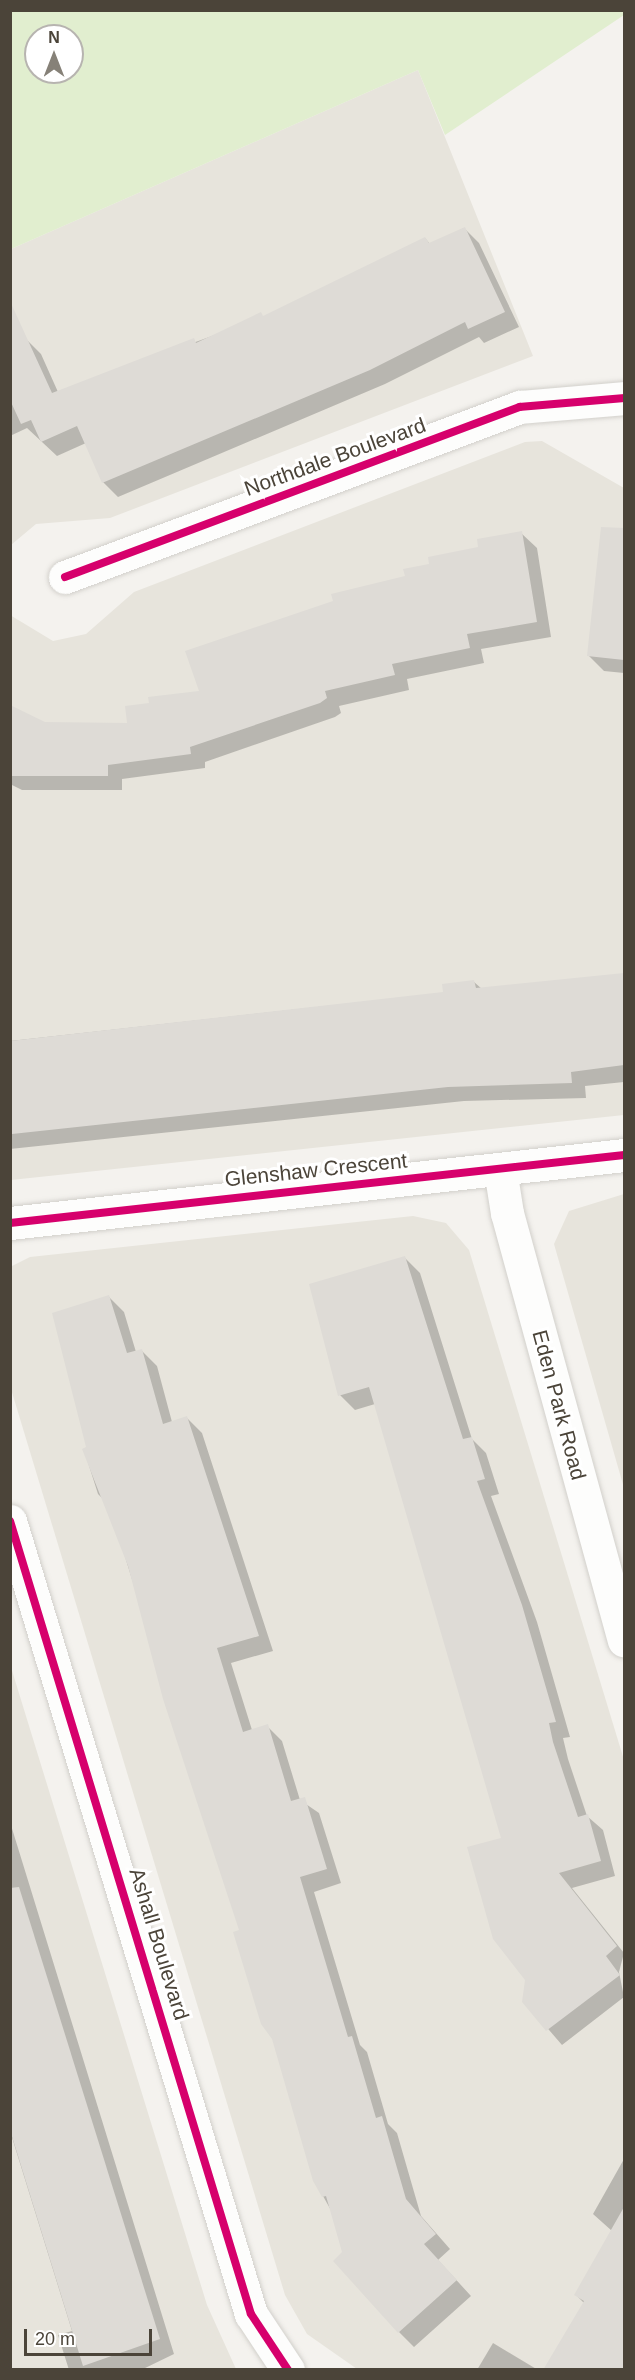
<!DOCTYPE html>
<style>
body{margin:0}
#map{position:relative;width:635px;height:2380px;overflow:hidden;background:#f4f2ee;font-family:Arial,sans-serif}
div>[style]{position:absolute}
.residential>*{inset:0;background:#e7e4dc}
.green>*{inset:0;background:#e1eecf}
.shadow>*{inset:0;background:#0003}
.building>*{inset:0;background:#dedbd6}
.roads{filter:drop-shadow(0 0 2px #d2d0cb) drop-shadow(0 0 2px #d2d0cb)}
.street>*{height:33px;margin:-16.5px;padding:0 16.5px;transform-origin:16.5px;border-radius:16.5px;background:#fdfdfc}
.cycleway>*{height:8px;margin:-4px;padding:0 4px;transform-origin:4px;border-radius:4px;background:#d6006c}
span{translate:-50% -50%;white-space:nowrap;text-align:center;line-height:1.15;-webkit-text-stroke:6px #fff;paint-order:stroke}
.street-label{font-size:21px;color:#4b4439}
.frame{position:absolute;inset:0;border:12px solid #4b4439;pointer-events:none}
.north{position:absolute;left:24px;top:24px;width:60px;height:60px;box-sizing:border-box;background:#fff;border:2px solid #b7b4b0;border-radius:50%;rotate:0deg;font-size:16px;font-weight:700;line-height:24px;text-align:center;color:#4b4439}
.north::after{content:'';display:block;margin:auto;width:21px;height:27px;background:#868178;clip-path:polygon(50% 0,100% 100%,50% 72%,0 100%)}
.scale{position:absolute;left:24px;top:2329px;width:128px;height:27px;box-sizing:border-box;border:3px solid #4b4439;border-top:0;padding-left:8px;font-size:18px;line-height:21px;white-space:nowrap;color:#4b4439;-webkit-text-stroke:4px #fff;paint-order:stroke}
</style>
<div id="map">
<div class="residential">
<div style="clip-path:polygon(418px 70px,533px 356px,110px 518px,36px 524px,11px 545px,11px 249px)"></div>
<div style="clip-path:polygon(542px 441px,624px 488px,624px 1115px,11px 1180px,10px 615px,53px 641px,86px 634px,134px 592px,525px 442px)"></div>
<div style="clip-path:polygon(624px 1194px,624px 1488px,554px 1244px,569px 1211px)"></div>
<div style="clip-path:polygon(413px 1216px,446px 1223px,469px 1250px,624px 1760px,624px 2369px,357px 2369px,307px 2334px,285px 2295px,11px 1389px,10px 1267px,30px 1257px)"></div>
<div style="clip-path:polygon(10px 1664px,207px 2305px,236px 2369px,11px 2369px)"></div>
</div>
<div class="green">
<div style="clip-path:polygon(evenodd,11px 10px,624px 10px,624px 15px,445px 135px,418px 70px,11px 249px,11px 10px,36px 36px,72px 36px,72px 72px,36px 72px,36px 36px)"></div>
</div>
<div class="shadow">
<div style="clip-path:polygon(464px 228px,479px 243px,519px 327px,484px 343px,479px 337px,385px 384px,118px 497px,103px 482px,86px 443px,57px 456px,27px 428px,10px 436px,10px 346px,26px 339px,41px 354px,58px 392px,264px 317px,425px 238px,430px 244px)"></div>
<div style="clip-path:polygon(521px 533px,537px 548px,551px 637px,481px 649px,484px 663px,407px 679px,409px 690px,339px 706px,341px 713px,335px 717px,205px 762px,205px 768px,122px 779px,122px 790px,22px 790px,10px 784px,10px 709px,44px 724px,128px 725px,150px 705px,201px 692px,431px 565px)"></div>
<div style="clip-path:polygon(598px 567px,624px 570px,624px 673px,604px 671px,589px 656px)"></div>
<div style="clip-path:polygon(624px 974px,624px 1082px,585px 1086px,586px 1098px,464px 1101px,10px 1149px,10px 1041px,444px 993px,474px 982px,482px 989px)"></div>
<div style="clip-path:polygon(405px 1258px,420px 1273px,472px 1439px,486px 1453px,499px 1494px,491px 1496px,537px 1622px,570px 1737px,563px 1738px,568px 1759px,587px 1816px,603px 1830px,615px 1876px,572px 1888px,624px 1953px,619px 1972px,624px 1997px,562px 2045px,524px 2001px,526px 1979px,503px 1839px,375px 1404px,355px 1410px,340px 1395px)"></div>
<div style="clip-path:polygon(109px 1297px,124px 1312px,136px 1352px,142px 1351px,157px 1366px,172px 1422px,187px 1418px,202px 1433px,273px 1651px,231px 1663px,252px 1730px,267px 1726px,282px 1741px,300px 1800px,319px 1813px,341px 1883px,314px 1892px,360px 2045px,367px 2052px,388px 2124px,397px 2133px,421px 2216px,450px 2249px,438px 2260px,471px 2296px,414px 2347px,399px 2332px,323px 2196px,109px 1505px,98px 1494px,84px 1450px,88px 1448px)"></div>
<div style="clip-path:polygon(10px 1822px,174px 2354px,141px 2370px,69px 2370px,58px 2335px,72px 2331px,10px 2131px)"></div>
<div style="clip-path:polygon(624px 2159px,624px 2370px,545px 2370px,584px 2303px,576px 2295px,612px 2231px,593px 2214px)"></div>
<div style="clip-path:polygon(493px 2343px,538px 2370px,477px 2370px)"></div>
</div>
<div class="building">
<div style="clip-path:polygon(465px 227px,505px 312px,468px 329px,465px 322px,370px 370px,102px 483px,77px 426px,41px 442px,31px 420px,21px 424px,10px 400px,10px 301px,52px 393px,194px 338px,196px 343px,261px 312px,263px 316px,425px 237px,429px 243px)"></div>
<div style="clip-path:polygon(601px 527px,624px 528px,624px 660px,587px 656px)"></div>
<div style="clip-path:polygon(522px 531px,537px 622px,467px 634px,470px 648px,392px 664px,395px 675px,325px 691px,327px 698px,320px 703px,190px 747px,191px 754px,108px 765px,108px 776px,10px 776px,10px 705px,45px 722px,127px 723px,125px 706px,149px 703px,148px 697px,199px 691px,185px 651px,333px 601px,331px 594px,405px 576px,403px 569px,429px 564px,428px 557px,478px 547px,477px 539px)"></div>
<div style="clip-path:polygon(624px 973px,624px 1065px,571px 1072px,572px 1083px,448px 1087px,12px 1134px,10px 1041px,443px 992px,442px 984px,474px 980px,476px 988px)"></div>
<div style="clip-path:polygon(405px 1256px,463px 1439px,472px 1437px,485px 1479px,477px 1481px,522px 1605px,556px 1722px,549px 1723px,553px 1742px,578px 1817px,588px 1814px,601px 1861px,559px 1873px,617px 1946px,606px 1956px,620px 1975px,546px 2031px,522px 2002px,525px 1980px,493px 1939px,467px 1847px,501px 1838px,369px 1387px,338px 1396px,309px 1284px)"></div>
<div style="clip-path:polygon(109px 1295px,127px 1353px,142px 1349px,163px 1424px,187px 1416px,259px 1636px,217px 1648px,243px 1732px,268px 1724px,291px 1801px,305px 1797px,327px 1869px,300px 1877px,348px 2037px,352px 2036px,376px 2118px,382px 2116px,406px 2199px,436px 2234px,424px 2244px,457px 2280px,398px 2333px,333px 2261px,342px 2252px,326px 2196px,322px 2197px,313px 2181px,272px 2039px,261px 2024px,233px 1932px,239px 1930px,163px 1699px,128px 1566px,82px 1449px,86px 1447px,52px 1313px)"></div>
<div style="clip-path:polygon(19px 1887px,160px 2339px,83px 2366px,10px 2130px,10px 1888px)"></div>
<div style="clip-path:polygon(624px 2207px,624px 2370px,543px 2370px,584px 2301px,574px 2295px)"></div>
</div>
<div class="roads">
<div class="street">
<div style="left:65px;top:577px;width:486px;rotate:-20.5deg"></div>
<div style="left:520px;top:407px;width:104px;rotate:-4.9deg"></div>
<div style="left:500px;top:1169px;width:45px;rotate:81deg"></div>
<div style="left:507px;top:1213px;width:443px;rotate:74.7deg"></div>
<div style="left:10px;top:1223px;width:618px;rotate:-6.32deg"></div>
<div style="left:10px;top:1521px;width:829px;rotate:73.1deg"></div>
<div style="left:251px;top:2314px;width:67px;rotate:56.5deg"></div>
</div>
</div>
<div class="cycleway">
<div style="left:65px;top:577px;width:486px;rotate:-20.5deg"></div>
<div style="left:520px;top:407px;width:104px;rotate:-4.9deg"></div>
<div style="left:10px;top:1223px;width:618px;rotate:-6.32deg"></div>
<div style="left:10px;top:1521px;width:829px;rotate:73.1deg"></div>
<div style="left:251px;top:2314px;width:67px;rotate:56.5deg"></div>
</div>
<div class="street-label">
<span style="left:335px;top:457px;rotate:-20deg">Northdale Boulevard</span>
<span style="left:316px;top:1170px;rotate:-6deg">Glenshaw Crescent</span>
<span style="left:559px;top:1405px;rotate:75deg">Eden Park Road</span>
<span style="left:159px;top:1944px;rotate:73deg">Ashall Boulevard</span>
</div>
<div class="frame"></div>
<div class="north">N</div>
<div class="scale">20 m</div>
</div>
